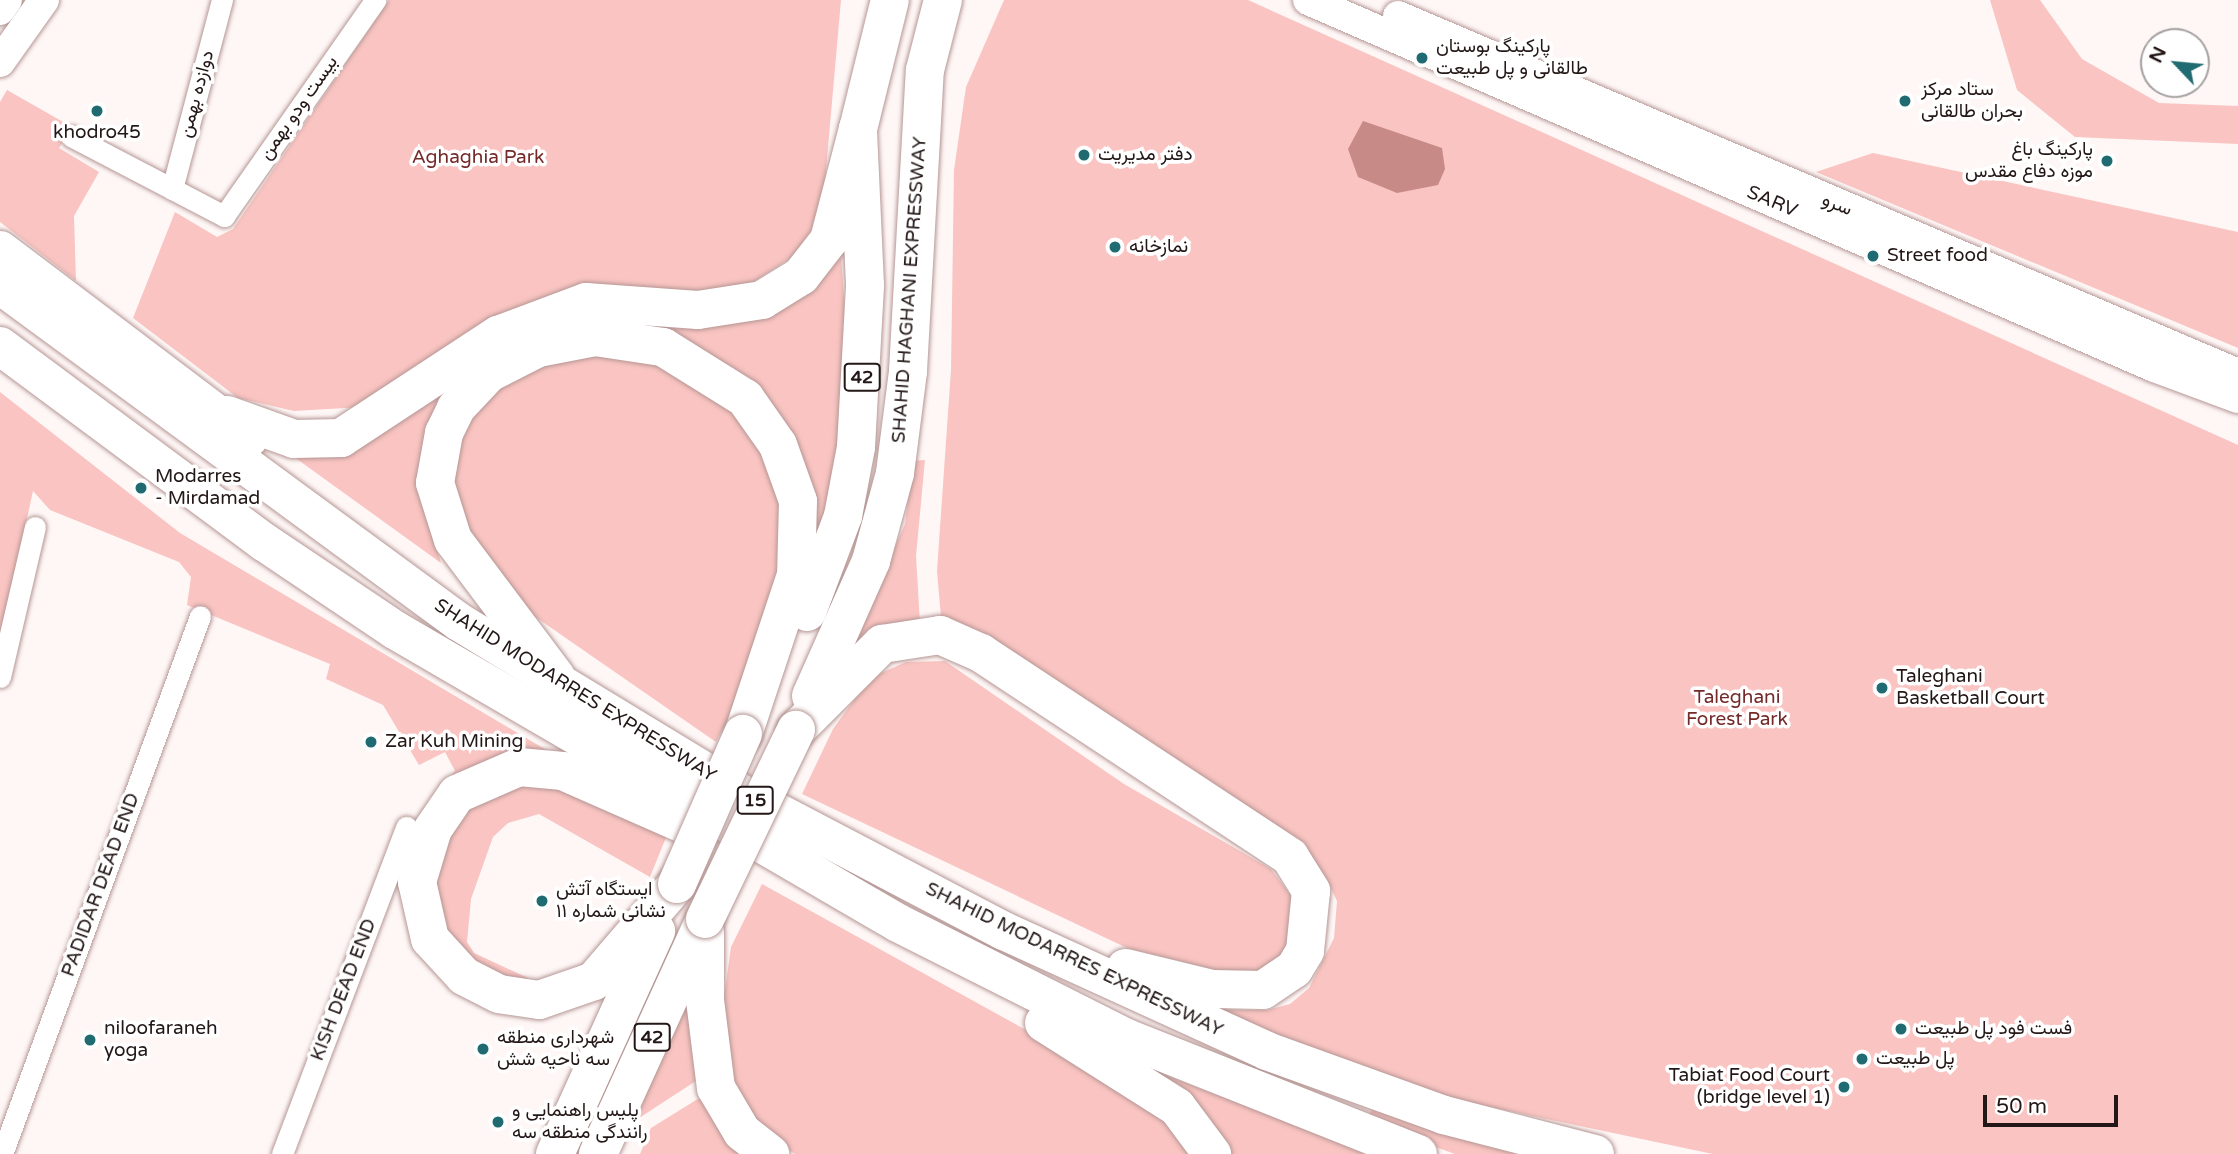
<!DOCTYPE html>
<meta charset="utf-8">
<style>
body{margin:0}
#map{position:relative;width:2238px;height:1154px;overflow:hidden;background:#fef7f6;font-family:"Varela Round",Vazirmatn,sans-serif}
div>[style]{position:absolute}
.green>*{inset:0;background:#f9c4c1}
.water>*{inset:0;background:#c88a87}
.roads{filter:drop-shadow(0 0 2px #b59694) drop-shadow(0 0 2px #b59694)}
.street>*{height:21px;margin:-10.5px;padding:0 10.5px;transform-origin:10.5px;border-radius:10.5px;background:#fff}
.secondary>*{height:30px;margin:-15px;padding:0 15px;transform-origin:15px;border-radius:15px;background:#fff}
.highway>*{height:38px;margin:-19px;padding:0 19px;transform-origin:19px;border-radius:19px;background:#fff}
.bridges{filter:drop-shadow(0 0 2px #b59694) drop-shadow(0 0 2px #b59694)}
.highway-bridge>*{height:38px;margin:-19px;padding:0 19px;transform-origin:19px;border-radius:19px;background:#fff}
.dots>*{width:19px;height:19px;translate:-50% -50%;box-sizing:border-box;border:4px solid #fff;border-radius:50%}
span{translate:-50% -50%;white-space:nowrap;text-align:center;line-height:1.15;-webkit-text-stroke:7px #fff;paint-order:stroke}
.shield-label span{padding:2px 5px;background:#fff;border:2px solid;border-radius:5px;-webkit-text-stroke-width:0}
.shield-label{font-size:18px;color:#231717;font-weight:700}
.poi-label{font-size:19px;color:#231717}
.left{translate:0 -50%;text-align:left}
.right{translate:-100% -50%;text-align:right}
.street-label{font-size:19px;color:#231717}
.park-label{font-size:19px;color:#752a2a}
.north{position:absolute;left:2140px;top:28px;width:70px;height:70px;box-sizing:border-box;background:#fff;border:2px solid #a7a2a2;border-radius:50%;rotate:296deg;font-size:19px;font-weight:700;line-height:28px;text-align:center;color:#231717}
.north::after{content:'';display:block;margin:auto;width:24px;height:32px;background:#1f6b71;clip-path:polygon(50% 0,100% 100%,50% 72%,0 100%)}
.scale{position:absolute;left:1983px;top:1095px;width:135px;height:32px;box-sizing:border-box;border:4px solid #231717;border-top:0;padding-left:9px;font-size:21px;line-height:24px;white-space:nowrap;color:#231717;-webkit-text-stroke:5px #fff;paint-order:stroke}
</style>
<div id="map">
<div class="green">
<div style="clip-path:polygon(389px 0,841px 0,823px 204px,813px 231px,795px 255px,746px 287px,363px 407px,294px 411px,238px 398px,133px 318px,175px 212px,217px 237px,233px 229px)"></div>
<div style="clip-path:polygon(1004px 0,1248px 0,2238px 445px,2238px 1154px,1713px 1154px,1438px 1096px,1203px 1010px,1267px 1010px,1290px 1004px,1309px 988px,1334px 938px,1337px 901px,1329px 884px,941px 617px,937px 571px,951px 370px,954px 170px,966px 87px)"></div>
<div style="clip-path:polygon(1990px 0,2040px 0,2082px 59px,2159px 103px,2238px 106px,2238px 144px,2075px 137px,2017px 90px)"></div>
<div style="clip-path:polygon(7px 90px,72px 127px,59px 148px,99px 172px,74px 216px,76px 281px,0 222px,0 102px)"></div>
<div style="clip-path:polygon(1873px 153px,2238px 232px,2238px 348px,1816px 172px)"></div>
<div style="clip-path:polygon(841px 255px,848px 353px,843px 440px,816px 564px,800px 477px,665px 341px,480px 372px,433px 535px,441px 563px,283px 449px,468px 364px,651px 322px)"></div>
<div style="clip-path:polygon(649px 352px,744px 408px,794px 515px,757px 662px,716px 742px,508px 598px,448px 492px,470px 410px,528px 362px)"></div>
<div style="clip-path:polygon(0 392px,180px 533px,553px 754px,435px 796px,455px 771px,445px 752px,419px 765px,383px 705px,326px 679px,330px 664px,187px 605px,191px 577px,179px 562px,50px 510px,33px 491px,0 642px)"></div>
<div style="clip-path:polygon(925px 460px,916px 556px,920px 624px,850px 648px,905px 524px,913px 461px)"></div>
<div style="clip-path:polygon(945px 661px,1124px 784px,1271px 869px,1300px 908px,1281px 967px,1234px 975px,1127px 948px,802px 794px,833px 729px,870px 678px,906px 662px)"></div>
<div style="clip-path:polygon(545px 776px,669px 830px,650px 877px,539px 814px,508px 823px,493px 837px,471px 899px,467px 942px,474px 953px,528px 978px,526px 986px,465px 961px,428px 904px,454px 811px)"></div>
<div style="clip-path:polygon(762px 884px,1149px 1098px,1205px 1154px,795px 1154px,768px 1138px,730px 1078px,723px 1005px,731px 947px)"></div>
<div style="clip-path:polygon(697px 974px,702px 1077px,636px 1120px,626px 1141px,617px 1143px)"></div>
<div style="clip-path:polygon(1151px 1070px,1373px 1154px,1231px 1154px)"></div>
<div style="clip-path:polygon(709px 1092px,748px 1154px,640px 1154px,651px 1128px)"></div>
<div style="clip-path:polygon(1372px 1110px,1524px 1154px,1455px 1154px,1364px 1121px)"></div>
</div>
<div class="water">
<div style="clip-path:polygon(1363px 121px,1442px 148px,1445px 169px,1438px 185px,1397px 193px,1358px 177px,1348px 149px)"></div>
</div>
<div class="roads">
<div class="street">
<div style="left:71px;top:136px;width:173px;rotate:27.6deg"></div>
<div style="left:224px;top:216px;width:264px;rotate:-55deg"></div>
<div style="left:172px;top:189px;width:196px;rotate:-75.2deg"></div>
<div style="left:0;top:677px;width:154px;rotate:-76.9deg"></div>
<div style="left:2px;top:1154px;width:573px;rotate:-69.79deg"></div>
<div style="left:282px;top:1154px;width:350px;rotate:-69.2deg"></div>
</div>
<div class="secondary">
<div style="left:1308px;top:0;width:922px;rotate:23.45deg"></div>
<div style="left:2154px;top:367px;width:90px;rotate:20.3deg"></div>
<div style="left:0;top:10px;width:12px;rotate:-55deg"></div>
<div style="left:1398px;top:16px;width:913px;rotate:23.08deg"></div>
<div style="left:0;top:62px;width:76px;rotate:-54.6deg"></div>
</div>
<div class="highway">
<div style="left:0;top:250px;width:312px;rotate:37.1deg"></div>
<div style="left:0;top:285px;width:569px;rotate:36.29deg"></div>
<div style="left:459px;top:622px;width:325px;rotate:31.3deg"></div>
<div style="left:737px;top:791px;width:301px;rotate:27.7deg"></div>
<div style="left:1004px;top:931px;width:289px;rotate:24.5deg"></div>
<div style="left:1267px;top:1051px;width:188px;rotate:19.9deg"></div>
<div style="left:1444px;top:1115px;width:156px;rotate:14.5deg"></div>
<div style="left:0;top:346px;width:329px;rotate:36.6deg"></div>
<div style="left:264px;top:542px;width:158px;rotate:33.9deg"></div>
<div style="left:395px;top:630px;width:582px;rotate:30.22deg"></div>
<div style="left:898px;top:923px;width:258px;rotate:26.7deg"></div>
<div style="left:1129px;top:1039px;width:311px;rotate:21.7deg"></div>
<div style="left:227px;top:415px;width:71px;rotate:19.7deg"></div>
<div style="left:294px;top:439px;width:47px;rotate:-1.2deg"></div>
<div style="left:341px;top:438px;width:188px;rotate:-33.3deg"></div>
<div style="left:498px;top:335px;width:94px;rotate:-20.6deg"></div>
<div style="left:586px;top:302px;width:112px;rotate:4.1deg"></div>
<div style="left:698px;top:310px;width:65px;rotate:-8.9deg"></div>
<div style="left:762px;top:300px;width:46px;rotate:-31.6deg"></div>
<div style="left:801px;top:276px;width:46px;rotate:-52.1deg"></div>
<div style="left:829px;top:240px;width:115px;rotate:-75.4deg"></div>
<div style="left:807px;top:612px;width:103px;rotate:-69.4deg"></div>
<div style="left:843px;top:516px;width:70px;rotate:-79.3deg"></div>
<div style="left:856px;top:447px;width:162px;rotate:-86.8deg"></div>
<div style="left:865px;top:285px;width:156px;rotate:-92.6deg"></div>
<div style="left:858px;top:129px;width:133px;rotate:-76.1deg"></div>
<div style="left:556px;top:677px;width:171px;rotate:-126.9deg"></div>
<div style="left:453px;top:540px;width:60px;rotate:-107.5deg"></div>
<div style="left:435px;top:483px;width:51px;rotate:-79.8deg"></div>
<div style="left:444px;top:433px;width:28px;rotate:-64deg"></div>
<div style="left:456px;top:408px;width:48px;rotate:-46.7deg"></div>
<div style="left:489px;top:373px;width:55px;rotate:-27deg"></div>
<div style="left:538px;top:348px;width:58px;rotate:-10.9deg"></div>
<div style="left:595px;top:337px;width:69px;rotate:8.4deg"></div>
<div style="left:663px;top:347px;width:97px;rotate:31.9deg"></div>
<div style="left:745px;top:398px;width:57px;rotate:54.9deg"></div>
<div style="left:778px;top:445px;width:59px;rotate:70.3deg"></div>
<div style="left:798px;top:501px;width:74px;rotate:91.5deg"></div>
<div style="left:796px;top:575px;width:168px;rotate:108.4deg"></div>
<div style="left:811px;top:696px;width:148px;rotate:-66deg"></div>
<div style="left:871px;top:561px;width:91px;rotate:-74.7deg"></div>
<div style="left:895px;top:473px;width:103px;rotate:-82.7deg"></div>
<div style="left:908px;top:371px;width:301px;rotate:-86.8deg"></div>
<div style="left:925px;top:70px;width:72px;rotate:-75.6deg"></div>
<div style="left:796px;top:730px;width:122px;rotate:-45deg"></div>
<div style="left:882px;top:644px;width:59px;rotate:-8.8deg"></div>
<div style="left:940px;top:635px;width:45px;rotate:23.7deg"></div>
<div style="left:981px;top:653px;width:370px;rotate:33.4deg"></div>
<div style="left:1290px;top:857px;width:40px;rotate:58deg"></div>
<div style="left:1311px;top:891px;width:60px;rotate:95.7deg"></div>
<div style="left:1305px;top:951px;width:21px;rotate:121deg"></div>
<div style="left:1294px;top:969px;width:37px;rotate:146deg"></div>
<div style="left:1263px;top:990px;width:51px;rotate:-178.9deg"></div>
<div style="left:1212px;top:989px;width:89px;rotate:-166.4deg"></div>
<div style="left:677px;top:884px;width:128px;rotate:130.6deg"></div>
<div style="left:594px;top:981px;width:58px;rotate:160.9deg"></div>
<div style="left:539px;top:1000px;width:40px;rotate:-171.5deg"></div>
<div style="left:499px;top:994px;width:39px;rotate:-153deg"></div>
<div style="left:464px;top:976px;width:50px;rotate:-132.6deg"></div>
<div style="left:430px;top:939px;width:58px;rotate:-102.8deg"></div>
<div style="left:417px;top:882px;width:55px;rotate:-73.2deg"></div>
<div style="left:433px;top:829px;width:42px;rotate:-55.6deg"></div>
<div style="left:457px;top:794px;width:68px;rotate:-23.5deg"></div>
<div style="left:519px;top:767px;width:44px;rotate:5.2deg"></div>
<div style="left:563px;top:771px;width:149px;rotate:23.8deg"></div>
<div style="left:705px;top:932px;width:68px;rotate:90deg"></div>
<div style="left:705px;top:1000px;width:89px;rotate:82.9deg"></div>
<div style="left:716px;top:1088px;width:51px;rotate:59.4deg"></div>
<div style="left:742px;top:1132px;width:36px;rotate:38deg"></div>
<div style="left:1044px;top:1023px;width:157px;rotate:32.3deg"></div>
<div style="left:1177px;top:1107px;width:59px;rotate:53.3deg"></div>
<div style="left:555px;top:1154px;width:245px;rotate:-65.6deg"></div>
<div style="left:598px;top:1154px;width:258px;rotate:-65.5deg"></div>
</div>
</div>
<div class="bridges">
<div class="highway-bridge">
<div style="left:677px;top:884px;width:164px;rotate:-66.3deg"></div>
<div style="left:705px;top:919px;width:210px;rotate:-64.3deg"></div>
</div>
</div>
<div class="dots">
<div style="left:1422px;top:58px;background:#1f6b71"></div>
<div style="left:1905px;top:101px;background:#1f6b71"></div>
<div style="left:97px;top:111px;background:#1f6b71"></div>
<div style="left:1084px;top:155px;background:#1f6b71"></div>
<div style="left:2107px;top:161px;background:#1f6b71"></div>
<div style="left:1115px;top:247px;background:#1f6b71"></div>
<div style="left:1873px;top:256px;background:#1f6b71"></div>
<div style="left:141px;top:488px;background:#1f6b71"></div>
<div style="left:1882px;top:688px;background:#1f6b71"></div>
<div style="left:371px;top:742px;background:#1f6b71"></div>
<div style="left:542px;top:901px;background:#1f6b71"></div>
<div style="left:1901px;top:1029px;background:#1f6b71"></div>
<div style="left:90px;top:1040px;background:#1f6b71"></div>
<div style="left:483px;top:1049px;background:#1f6b71"></div>
<div style="left:1862px;top:1059px;background:#1f6b71"></div>
<div style="left:1844px;top:1087px;background:#1f6b71"></div>
<div style="left:498px;top:1122px;background:#1f6b71"></div>
</div>
<div class="shield-label">
<span style="left:862px;top:377px">42</span>
<span style="left:755px;top:800px">15</span>
<span style="left:652px;top:1037px">42</span>
</div>
<div class="poi-label">
<span class="left" style="left:1436px;top:58px">پارکینگ بوستان<br>طالقانی و پل طبیعت</span>
<span class="left" style="left:1921px;top:101px">ستاد مرکز<br>بحران طالقانی</span>
<span style="left:97px;top:133px">khodro45</span>
<span class="right" style="left:2093px;top:161px">پارکینگ باغ<br>موزه دفاع مقدس</span>
<span class="left" style="left:1098px;top:155px">دفتر مدیریت</span>
<span class="left" style="left:1129px;top:247px">نمازخانه</span>
<span class="left" style="left:1887px;top:256px">Street food</span>
<span class="left" style="left:155px;top:488px">Modarres<br>- Mirdamad</span>
<span class="left" style="left:1896px;top:688px">Taleghani<br>Basketball Court</span>
<span class="left" style="left:385px;top:742px">Zar Kuh Mining</span>
<span class="left" style="left:556px;top:901px">ایستگاه آتش<br>نشانی شماره ۱۱</span>
<span class="left" style="left:104px;top:1040px">niloofaraneh<br>yoga</span>
<span class="left" style="left:1915px;top:1029px">فست فود پل طبیعت</span>
<span class="left" style="left:497px;top:1049px">شهرداری منطقه<br>سه ناحیه شش</span>
<span class="left" style="left:1876px;top:1059px">پل طبیعت</span>
<span class="right" style="left:1830px;top:1087px">Tabiat Food Court<br>(bridge level 1)</span>
<span class="left" style="left:512px;top:1122px">پلیس راهنمایی و<br>رانندگی منطقه سه</span>
</div>
<div class="street-label">
<span style="left:197px;top:94px;rotate:-75deg">دوازده بهمن</span>
<span style="left:299px;top:108px;rotate:-55deg">بیست ودو بهمن</span>
<span style="left:1772px;top:202px;rotate:23deg">SARV</span>
<span style="left:1837px;top:205px;rotate:23deg">سرو</span>
<span style="left:910px;top:290px;rotate:-86deg">SHAHID HAGHANI EXPRESSWAY</span>
<span style="left:575px;top:691px;rotate:32deg">SHAHID MODARRES EXPRESSWAY</span>
<span style="left:101px;top:885px;rotate:-70deg">PADIDAR DEAD END</span>
<span style="left:1074px;top:960px;rotate:26deg">SHAHID MODARRES EXPRESSWAY</span>
<span style="left:344px;top:990px;rotate:-69deg">KISH DEAD END</span>
</div>
<div class="park-label">
<span style="left:478px;top:158px">Aghaghia Park</span>
<span style="left:1737px;top:709px">Taleghani<br>Forest Park</span>
</div>
<div class="north">N</div>
<div class="scale">50 m</div>
</div>
